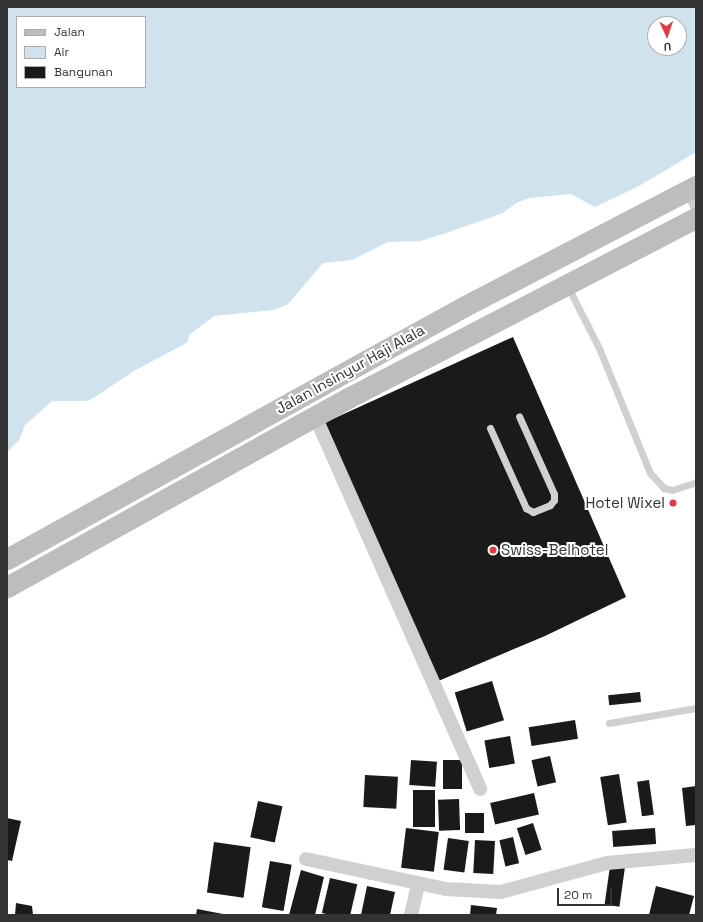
<!DOCTYPE html>
<style>
body{margin:0}
#map{position:relative;width:703px;height:922px;overflow:hidden;background:#fff;font-family:"Space Grotesk",sans-serif}
div>[style]{position:absolute}
.water>*{inset:0;background:#cfe2ee}
.building>*{inset:0;background:#1a1a1a;transform-origin:0 0}
.lane>*{height:7px;margin:-3.5px;padding:0 3.5px;transform-origin:3.5px;border-radius:3.5px;background:#d0d0d0}
.street>*{height:14px;margin:-7px;padding:0 7px;transform-origin:7px;border-radius:7px;background:#d0d0d0}
.secondary>*{height:21px;margin:-10.5px;padding:0 10.5px;transform-origin:10.5px;border-radius:10.5px;background:#bdbdbd}
.dots>*{width:11px;height:11px;translate:-50% -50%;box-sizing:border-box;border:2px solid #fff;border-radius:50%}
span{translate:-50% -50%;white-space:nowrap;text-align:center;line-height:1.15;-webkit-text-stroke:4px #fff;paint-order:stroke}
.street-label{font-size:15px;color:#333}
.poi-label{font-size:15px;color:#333}
.right{translate:-100% -50%;text-align:right}
.left{translate:0 -50%;text-align:left}
.frame{position:absolute;inset:0;border:8px solid #333;pointer-events:none}
.legend{position:absolute;left:16px;top:16px;width:130px;height:72px;box-sizing:border-box;background:#fff;border:1px solid #adadad;margin:0;padding:5px 7px;list-style:none;font-size:12px;color:#333}
.legend li{display:flex;align-items:center;gap:8px;height:20px}
.legend b{width:20px;border:1px solid #adadad}
.north{position:absolute;left:647px;top:16px;width:40px;height:40px;box-sizing:border-box;background:#fff;border:1px solid #adadad;border-radius:50%;rotate:177deg;font-size:11px;font-weight:700;line-height:16px;text-align:center;color:#333}
.north::after{content:'';display:block;margin:auto;width:14px;height:18px;background:#e63946;clip-path:polygon(50% 0,100% 100%,50% 72%,0 100%)}
.scale{position:absolute;left:557px;top:888px;width:55px;height:18px;box-sizing:border-box;border:2px solid #333;border-top:0;padding-left:5px;font-size:12px;line-height:14px;white-space:nowrap;color:#333;-webkit-text-stroke:3px #fff;paint-order:stroke}
</style>
<div id="map">
<div class="water">
<div style="clip-path:polygon(evenodd,7px 7px,696px 7px,696px 152px,639px 186px,595px 207px,571px 194px,529px 198px,516px 203px,503px 213px,446px 233px,421px 241px,388px 242px,352px 260px,323px 263px,288px 304px,274px 310px,214px 316px,189px 335px,188px 342px,134px 371px,95px 397px,87px 401px,52px 401px,25px 425px,19px 440px,7px 452px,7px 7px,17px 17px,145px 17px,145px 87px,17px 87px,17px 17px,7px 7px,655px 24px,679px 24px,679px 48px,655px 48px,655px 24px)"></div>
</div>
<div class="building">
<div style="clip-path:polygon(513px 337px,626px 597px,545px 636px,436px 682px,324px 423px)"></div>
<div style="left:492px;top:681px;width:41px;height:39px;rotate:73deg"></div>
<div style="left:640px;top:692px;width:10px;height:32px;rotate:84deg"></div>
<div style="left:575px;top:720px;width:19px;height:47px;rotate:81deg"></div>
<div style="left:510px;top:736px;width:28px;height:26px;rotate:80deg"></div>
<div style="left:550px;top:756px;width:27px;height:19px;rotate:77deg"></div>
<div style="left:411px;top:760px;width:26px;height:25px;rotate:4deg"></div>
<div style="left:443px;top:760px;width:19px;height:29px"></div>
<div style="left:619px;top:774px;width:49px;height:19px;rotate:81deg"></div>
<div style="left:365px;top:775px;width:33px;height:32px;rotate:3deg"></div>
<div style="left:649px;top:780px;width:35px;height:12px;rotate:82deg"></div>
<div style="clip-path:polygon(696px 786px,696px 825px,686px 826px,682px 788px)"></div>
<div style="left:413px;top:790px;width:22px;height:37px"></div>
<div style="left:534px;top:793px;width:22px;height:45px;rotate:77deg"></div>
<div style="left:459px;top:799px;width:31px;height:21px;rotate:88deg"></div>
<div style="left:258px;top:801px;width:25px;height:37px;rotate:12deg"></div>
<div style="left:465px;top:813px;width:19px;height:20px"></div>
<div style="clip-path:polygon(7px 818px,21px 821px,12px 861px,7px 860px)"></div>
<div style="left:533px;top:823px;width:28px;height:17px;rotate:72deg"></div>
<div style="left:406px;top:828px;width:33px;height:40px;rotate:7deg"></div>
<div style="left:655px;top:828px;width:16px;height:43px;rotate:86deg"></div>
<div style="left:513px;top:837px;width:27px;height:14px;rotate:77deg"></div>
<div style="left:448px;top:838px;width:21px;height:32px;rotate:8deg"></div>
<div style="left:475px;top:840px;width:20px;height:33px;rotate:3deg"></div>
<div style="left:214px;top:842px;width:37px;height:51px;rotate:8deg"></div>
<div style="left:270px;top:861px;width:22px;height:47px;rotate:10deg"></div>
<div style="left:610px;top:866px;width:15px;height:39px;rotate:8deg"></div>
<div style="clip-path:polygon(301px 870px,324px 877px,315px 915px,289px 915px)"></div>
<div style="left:330px;top:878px;width:28px;height:36px;rotate:13deg"></div>
<div style="clip-path:polygon(367px 886px,395px 892px,390px 915px,361px 915px)"></div>
<div style="clip-path:polygon(656px 886px,694px 896px,689px 915px,649px 915px)"></div>
<div style="clip-path:polygon(16px 903px,32px 906px,33px 915px,15px 915px)"></div>
<div style="clip-path:polygon(471px 905px,497px 908px,496px 915px,470px 915px)"></div>
<div style="clip-path:polygon(197px 909px,223px 914px,223px 915px,196px 915px)"></div>
</div>
<div class="lane">
<div style="left:568px;top:287px;width:68px;rotate:63.1deg"></div>
<div style="left:599px;top:348px;width:135px;rotate:67.8deg"></div>
<div style="left:650px;top:473px;width:21px;rotate:47deg"></div>
<div style="left:664px;top:488px;width:8px;rotate:14deg"></div>
<div style="left:672px;top:490px;width:25px;rotate:-18deg"></div>
<div style="left:490px;top:428px;width:88px;rotate:65.8deg"></div>
<div style="left:526px;top:508px;width:8px;rotate:30deg"></div>
<div style="left:533px;top:512px;width:18px;rotate:-22deg"></div>
<div style="left:550px;top:505px;width:6px;rotate:-51deg"></div>
<div style="left:554px;top:500px;width:6px;rotate:-90deg"></div>
<div style="left:554px;top:494px;width:85px;rotate:-114.2deg"></div>
<div style="left:609px;top:723px;width:88px;rotate:-9.8deg"></div>
</div>
<div class="street">
<div style="left:689px;top:189px;width:17px;rotate:65deg"></div>
<div style="left:315px;top:416px;width:408px;rotate:66.1deg"></div>
<div style="left:306px;top:859px;width:143px;rotate:12.1deg"></div>
<div style="left:446px;top:889px;width:55px;rotate:3.1deg"></div>
<div style="left:501px;top:892px;width:110px;rotate:-15.3deg"></div>
<div style="left:607px;top:863px;width:89px;rotate:-5.1deg"></div>
<div style="left:411px;top:915px;width:32px;rotate:-77deg"></div>
</div>
<div class="secondary">
<div style="left:7px;top:559px;width:523px;rotate:-28.92deg"></div>
<div style="left:465px;top:306px;width:260px;rotate:-27.5deg"></div>
<div style="left:7px;top:587px;width:392px;rotate:-29deg"></div>
<div style="left:350px;top:397px;width:390px;rotate:-27.4deg"></div>
</div>
<div class="dots">
<div style="left:673px;top:503px;background:#e63946"></div>
<div style="left:493px;top:550px;background:#e63946"></div>
</div>
<div class="street-label">
<span style="left:350px;top:369px;rotate:-29deg">Jalan Insinyur Haji Alala</span>
</div>
<div class="poi-label">
<span class="right" style="left:665px;top:503px">Hotel Wixel</span>
<span class="left" style="left:501px;top:550px">Swiss-Belhotel</span>
</div>
<div class="frame"></div>
<ul class="legend">
<li><b style="height:5px;background:#bdbdbd"></b>Jalan</li>
<li><b style="height:11px;background:#cfe2ee"></b>Air</li>
<li><b style="height:11px;background:#1a1a1a"></b>Bangunan</li>
</ul>
<div class="north">U</div>
<div class="scale">20 m</div>
</div>
